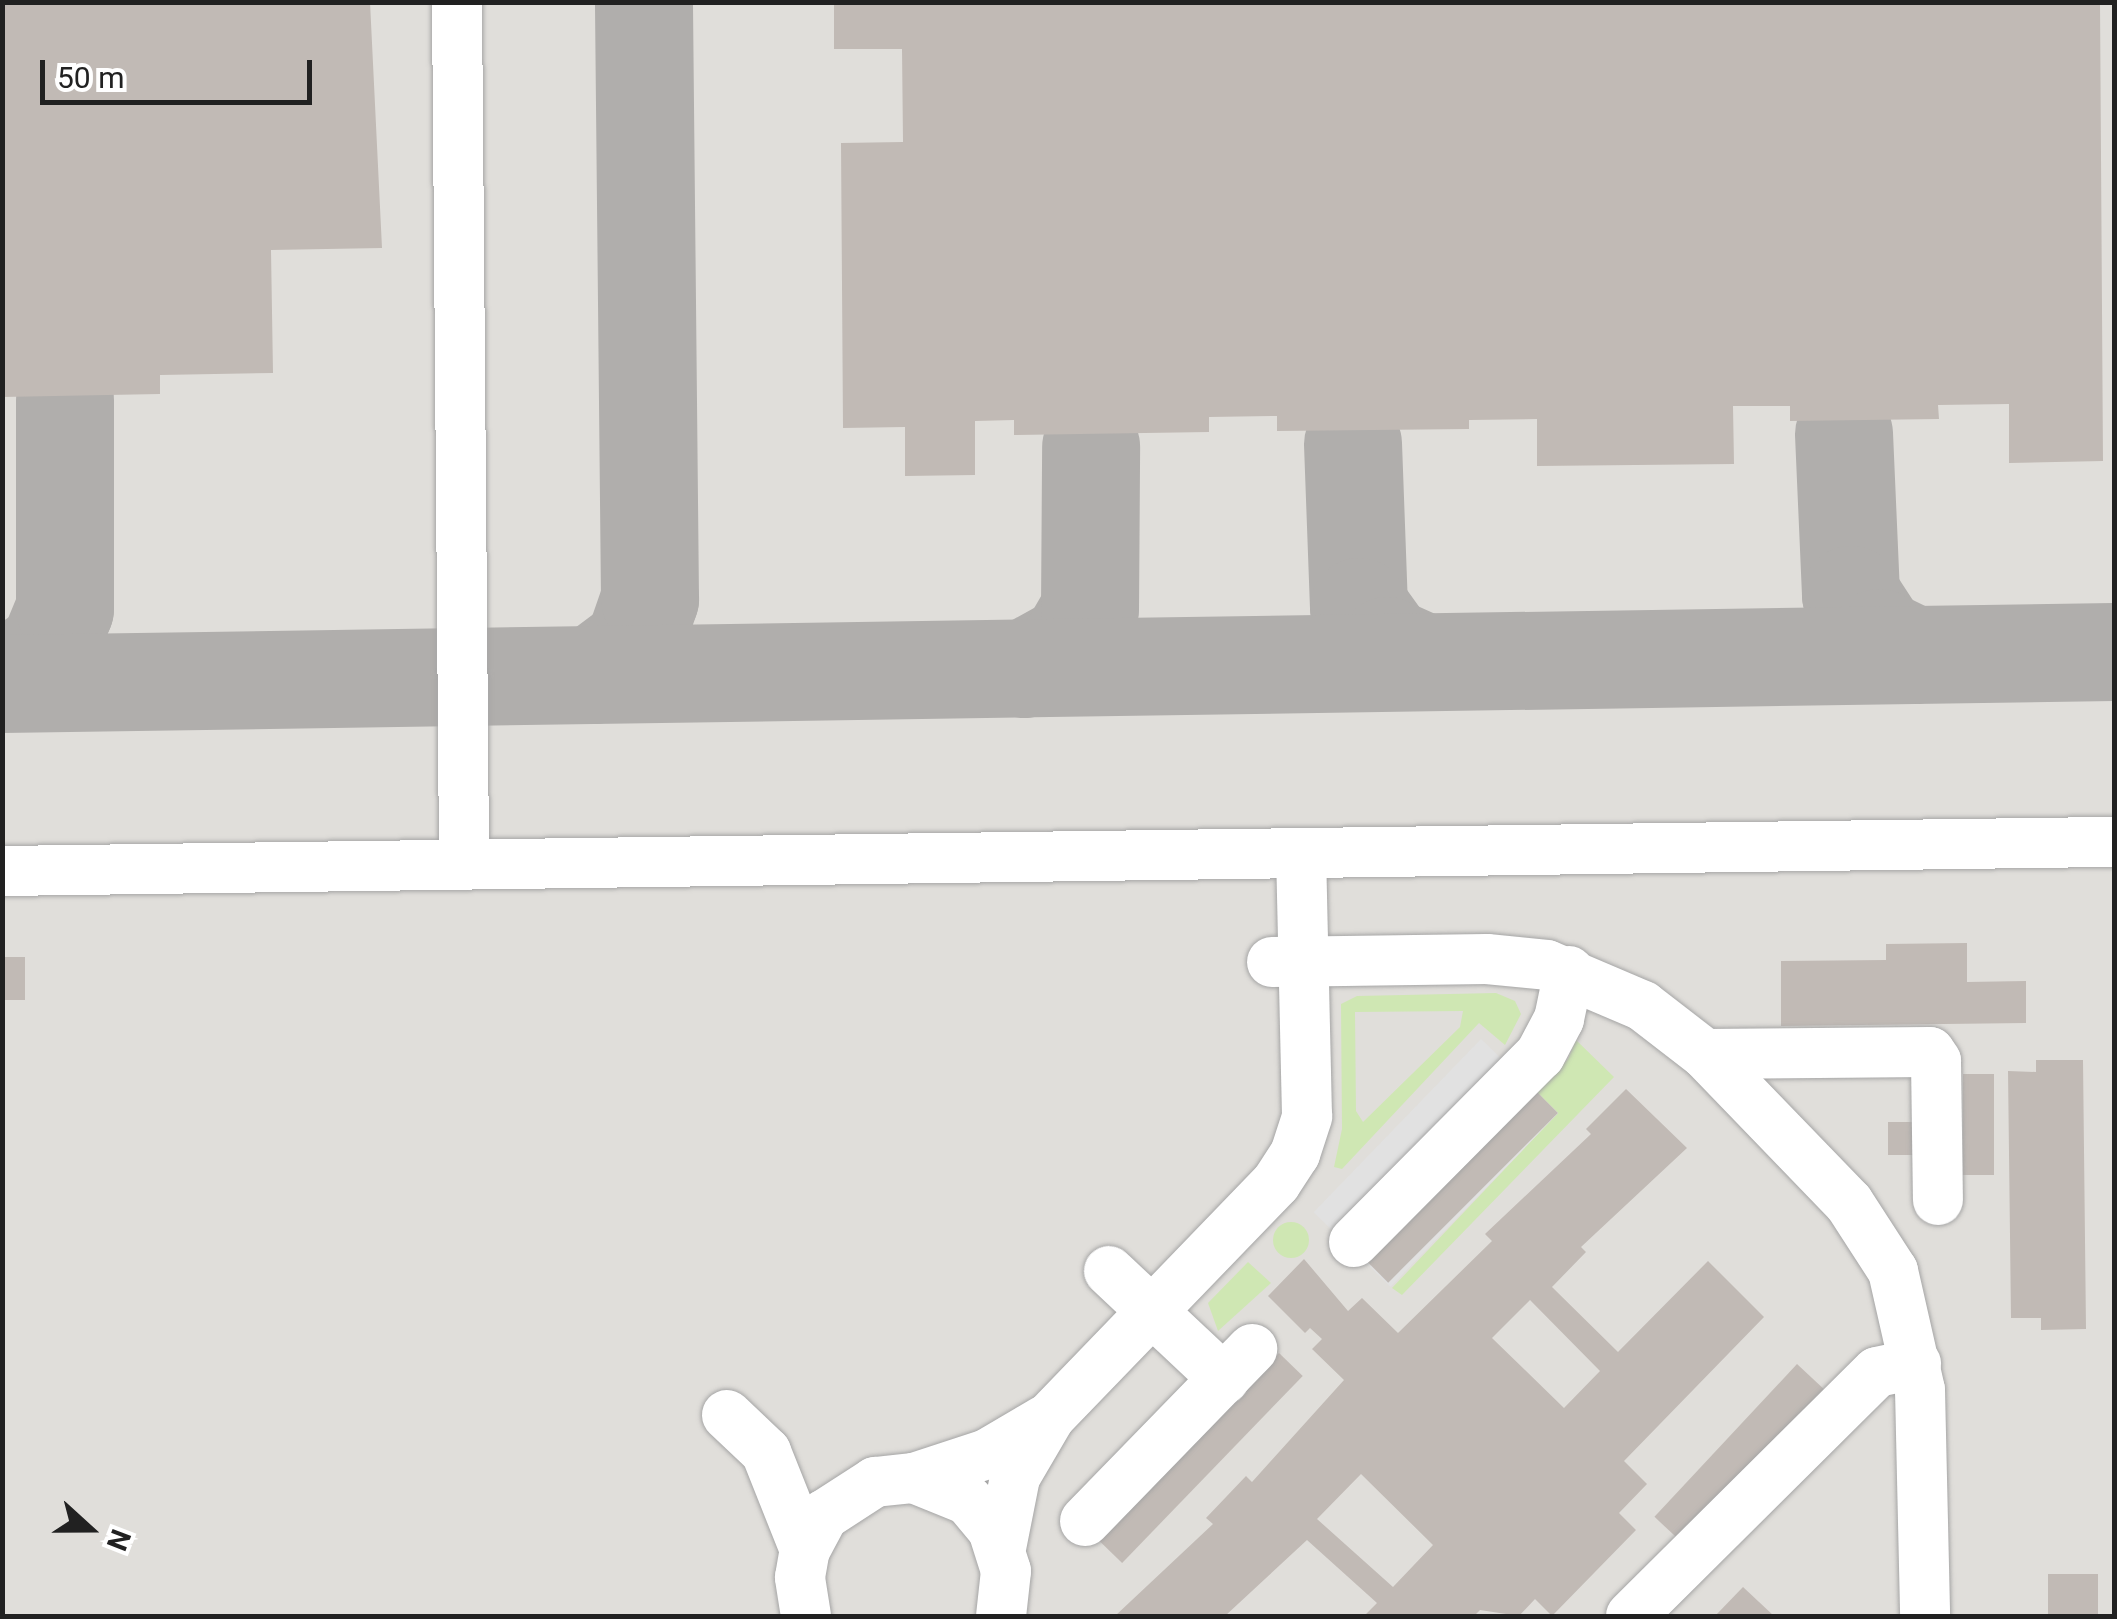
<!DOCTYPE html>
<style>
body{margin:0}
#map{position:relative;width:2117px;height:1619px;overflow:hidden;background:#f1eee9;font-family:Roboto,sans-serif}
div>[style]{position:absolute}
.airport>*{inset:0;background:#e0deda;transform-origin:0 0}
.grass>*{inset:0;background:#cfe7b3}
.round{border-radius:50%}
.parking>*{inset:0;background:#e1e1e1;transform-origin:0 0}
.taxiway>*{height:98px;margin:-49px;padding:0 49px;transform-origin:49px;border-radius:49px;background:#b0aeac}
.building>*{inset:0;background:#c1bab5;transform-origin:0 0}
.roads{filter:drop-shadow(0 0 2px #a5a5a5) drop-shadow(0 0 2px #a5a5a5)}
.minor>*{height:50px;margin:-25px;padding:0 25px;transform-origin:25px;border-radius:25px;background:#fff}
span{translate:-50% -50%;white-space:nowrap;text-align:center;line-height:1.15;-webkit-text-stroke:9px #fff;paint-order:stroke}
.frame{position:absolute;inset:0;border:5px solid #212121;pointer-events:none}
.north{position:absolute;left:40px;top:1479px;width:100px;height:100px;-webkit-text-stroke:8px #fff;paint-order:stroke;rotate:111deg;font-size:28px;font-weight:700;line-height:40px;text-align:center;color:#212121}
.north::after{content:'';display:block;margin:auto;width:35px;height:45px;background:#212121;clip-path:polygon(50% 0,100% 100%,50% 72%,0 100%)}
.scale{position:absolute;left:40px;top:60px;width:272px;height:45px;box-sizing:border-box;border:5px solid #212121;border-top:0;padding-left:12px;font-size:30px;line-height:35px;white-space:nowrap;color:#212121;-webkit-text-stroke:8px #fff;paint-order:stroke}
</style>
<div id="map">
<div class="airport">
<div style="left:3px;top:3px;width:2111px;height:1613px"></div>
</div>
<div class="grass">
<div style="clip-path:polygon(evenodd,1496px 993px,1515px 1001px,1521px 1014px,1505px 1045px,1479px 1023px,1342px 1169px,1334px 1167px,1342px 1129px,1341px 1004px,1357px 996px,1496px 993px,1463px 1011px,1460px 1027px,1363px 1122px,1356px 1111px,1355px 1012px,1463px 1011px)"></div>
<div style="clip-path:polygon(1576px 1040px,1614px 1077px,1402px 1295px,1392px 1288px,1558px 1113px,1536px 1091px,1568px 1059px)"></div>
<div class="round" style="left:1273px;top:1222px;width:36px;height:36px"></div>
<div style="clip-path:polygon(1248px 1262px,1271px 1283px,1218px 1331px,1208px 1303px)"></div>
</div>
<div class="parking">
<div style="left:1481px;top:1039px;width:107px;height:241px;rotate:44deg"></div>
</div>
<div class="taxiway">
<div style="left:1844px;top:434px;width:161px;rotate:87.5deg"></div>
<div style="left:1851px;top:595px;width:51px;rotate:56.9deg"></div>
<div style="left:1879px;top:638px;width:39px;rotate:26deg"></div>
<div style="left:1353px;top:444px;width:163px;rotate:87.9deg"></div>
<div style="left:1359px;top:607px;width:48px;rotate:54.3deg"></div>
<div style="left:1387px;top:646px;width:36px;rotate:24deg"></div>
<div style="left:1025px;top:669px;width:51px;rotate:-29.1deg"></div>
<div style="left:1070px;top:644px;width:39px;rotate:-60deg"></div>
<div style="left:1090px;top:610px;width:163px;rotate:-89.6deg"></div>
<div style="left:594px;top:675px;width:50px;rotate:-36.9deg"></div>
<div style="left:634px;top:645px;width:49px;rotate:-70.8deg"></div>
<div style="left:650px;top:599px;width:597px;rotate:-90.58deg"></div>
<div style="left:2px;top:681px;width:55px;rotate:-34deg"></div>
<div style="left:48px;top:650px;width:44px;rotate:-67.5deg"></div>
<div style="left:65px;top:609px;width:209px;rotate:-90deg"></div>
<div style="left:2px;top:684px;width:2112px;rotate:-0.87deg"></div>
</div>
<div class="building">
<div style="clip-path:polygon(2px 2px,370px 2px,382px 248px,271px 250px,273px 373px,160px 375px,160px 394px,2px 397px)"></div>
<div style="clip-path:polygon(834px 2px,2100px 2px,2103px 461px,2009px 463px,2009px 404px,1938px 405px,1939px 419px,1790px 421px,1790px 406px,1733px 406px,1734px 464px,1537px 466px,1537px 419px,1469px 420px,1469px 429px,1277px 431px,1277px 416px,1209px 417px,1209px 432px,1014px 435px,1014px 420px,975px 421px,975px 475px,905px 476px,905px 427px,843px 428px,841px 143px,903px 142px,902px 49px,834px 49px)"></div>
<div style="clip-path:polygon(1967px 943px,1967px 982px,2026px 981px,2026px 1023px,1781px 1026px,1781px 961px,1886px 960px,1886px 944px)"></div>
<div style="left:2px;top:957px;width:23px;height:43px"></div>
<div style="clip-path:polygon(2036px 1060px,2083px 1060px,2086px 1329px,2041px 1330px,2041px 1318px,2011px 1318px,2008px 1071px,2036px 1072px)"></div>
<div style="left:1963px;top:1074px;width:31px;height:101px"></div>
<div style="clip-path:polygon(evenodd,1626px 1089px,1687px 1148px,1581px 1247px,1586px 1252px,1552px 1287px,1618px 1352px,1708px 1261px,1764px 1317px,1624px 1461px,1647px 1484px,1619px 1513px,1636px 1530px,1552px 1616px,1535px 1599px,1519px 1616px,1480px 1610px,1474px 1616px,1364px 1616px,1377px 1603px,1307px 1540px,1225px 1616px,1115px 1616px,1213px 1524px,1206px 1518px,1246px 1476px,1252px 1482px,1344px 1380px,1312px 1349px,1322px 1339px,1310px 1328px,1305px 1333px,1268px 1296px,1304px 1259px,1348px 1311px,1362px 1298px,1398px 1333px,1492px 1241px,1485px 1234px,1591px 1134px,1586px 1129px,1626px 1089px,1530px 1300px,1600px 1371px,1564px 1408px,1492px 1338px,1530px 1300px,1626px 1089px,1361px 1474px,1433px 1545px,1393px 1587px,1317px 1519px,1361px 1474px)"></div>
<div style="left:1536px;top:1091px;width:31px;height:240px;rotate:45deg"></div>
<div style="left:1888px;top:1122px;width:32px;height:33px"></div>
<div style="left:1279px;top:1353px;width:33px;height:260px;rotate:44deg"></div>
<div style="left:1797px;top:1364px;width:37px;height:209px;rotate:43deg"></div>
<div style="left:2048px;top:1574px;width:50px;height:42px"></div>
<div style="clip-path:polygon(1743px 1587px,1774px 1616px,1715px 1616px)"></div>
</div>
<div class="roads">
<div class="minor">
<div style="left:457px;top:2px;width:862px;rotate:89.53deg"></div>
<div style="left:2px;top:871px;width:2112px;rotate:-0.79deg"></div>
<div style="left:1272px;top:962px;width:215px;rotate:-0.8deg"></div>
<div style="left:1487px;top:959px;width:60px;rotate:5.7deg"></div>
<div style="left:1547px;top:965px;width:104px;rotate:23.1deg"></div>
<div style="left:1643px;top:1006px;width:78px;rotate:37.7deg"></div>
<div style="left:1705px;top:1054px;width:207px;rotate:46deg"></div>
<div style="left:1849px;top:1203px;width:81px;rotate:57.1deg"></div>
<div style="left:1893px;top:1271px;width:122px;rotate:77.2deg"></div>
<div style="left:1920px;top:1390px;width:226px;rotate:88.7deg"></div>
<div style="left:1705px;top:1054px;width:225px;rotate:-0.5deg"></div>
<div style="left:1930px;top:1052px;width:11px;rotate:56deg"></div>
<div style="left:1936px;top:1061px;width:139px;rotate:89.2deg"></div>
<div style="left:1354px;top:1242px;width:264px;rotate:-45.2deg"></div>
<div style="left:1540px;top:1055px;width:41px;rotate:-62.2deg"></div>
<div style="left:1559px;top:1019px;width:49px;rotate:-78.2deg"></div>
<div style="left:1109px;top:1271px;width:158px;rotate:43.2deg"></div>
<div style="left:727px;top:1415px;width:54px;rotate:43.5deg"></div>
<div style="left:766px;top:1452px;width:105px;rotate:68.3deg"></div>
<div style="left:914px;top:1478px;width:77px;rotate:-18.2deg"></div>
<div style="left:987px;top:1454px;width:67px;rotate:-30.4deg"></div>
<div style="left:1085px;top:1521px;width:240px;rotate:-45.8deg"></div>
<div style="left:1001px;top:1548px;width:72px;rotate:-78.8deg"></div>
<div style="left:1015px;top:1477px;width:69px;rotate:-59.7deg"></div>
<div style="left:1050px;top:1417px;width:325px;rotate:-46deg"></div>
<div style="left:1276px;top:1183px;width:35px;rotate:-57deg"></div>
<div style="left:1295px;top:1154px;width:40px;rotate:-72deg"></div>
<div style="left:1307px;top:1116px;width:263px;rotate:-91.3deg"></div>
<div style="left:806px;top:1616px;width:39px;rotate:-99deg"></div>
<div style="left:800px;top:1577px;width:27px;rotate:-80deg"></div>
<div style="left:805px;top:1550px;width:40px;rotate:-62deg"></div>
<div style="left:824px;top:1515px;width:61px;rotate:-32.9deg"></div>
<div style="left:875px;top:1482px;width:39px;rotate:-6deg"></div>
<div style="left:914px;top:1478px;width:58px;rotate:22.2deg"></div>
<div style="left:968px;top:1500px;width:39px;rotate:50deg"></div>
<div style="left:993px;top:1530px;width:43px;rotate:72.4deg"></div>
<div style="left:1006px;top:1571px;width:45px;rotate:96.3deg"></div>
<div style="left:1631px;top:1616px;width:346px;rotate:-44.8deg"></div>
<div style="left:1877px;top:1372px;width:40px;rotate:-12deg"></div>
</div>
</div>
<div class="frame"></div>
<div class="north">N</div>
<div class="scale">50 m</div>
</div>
